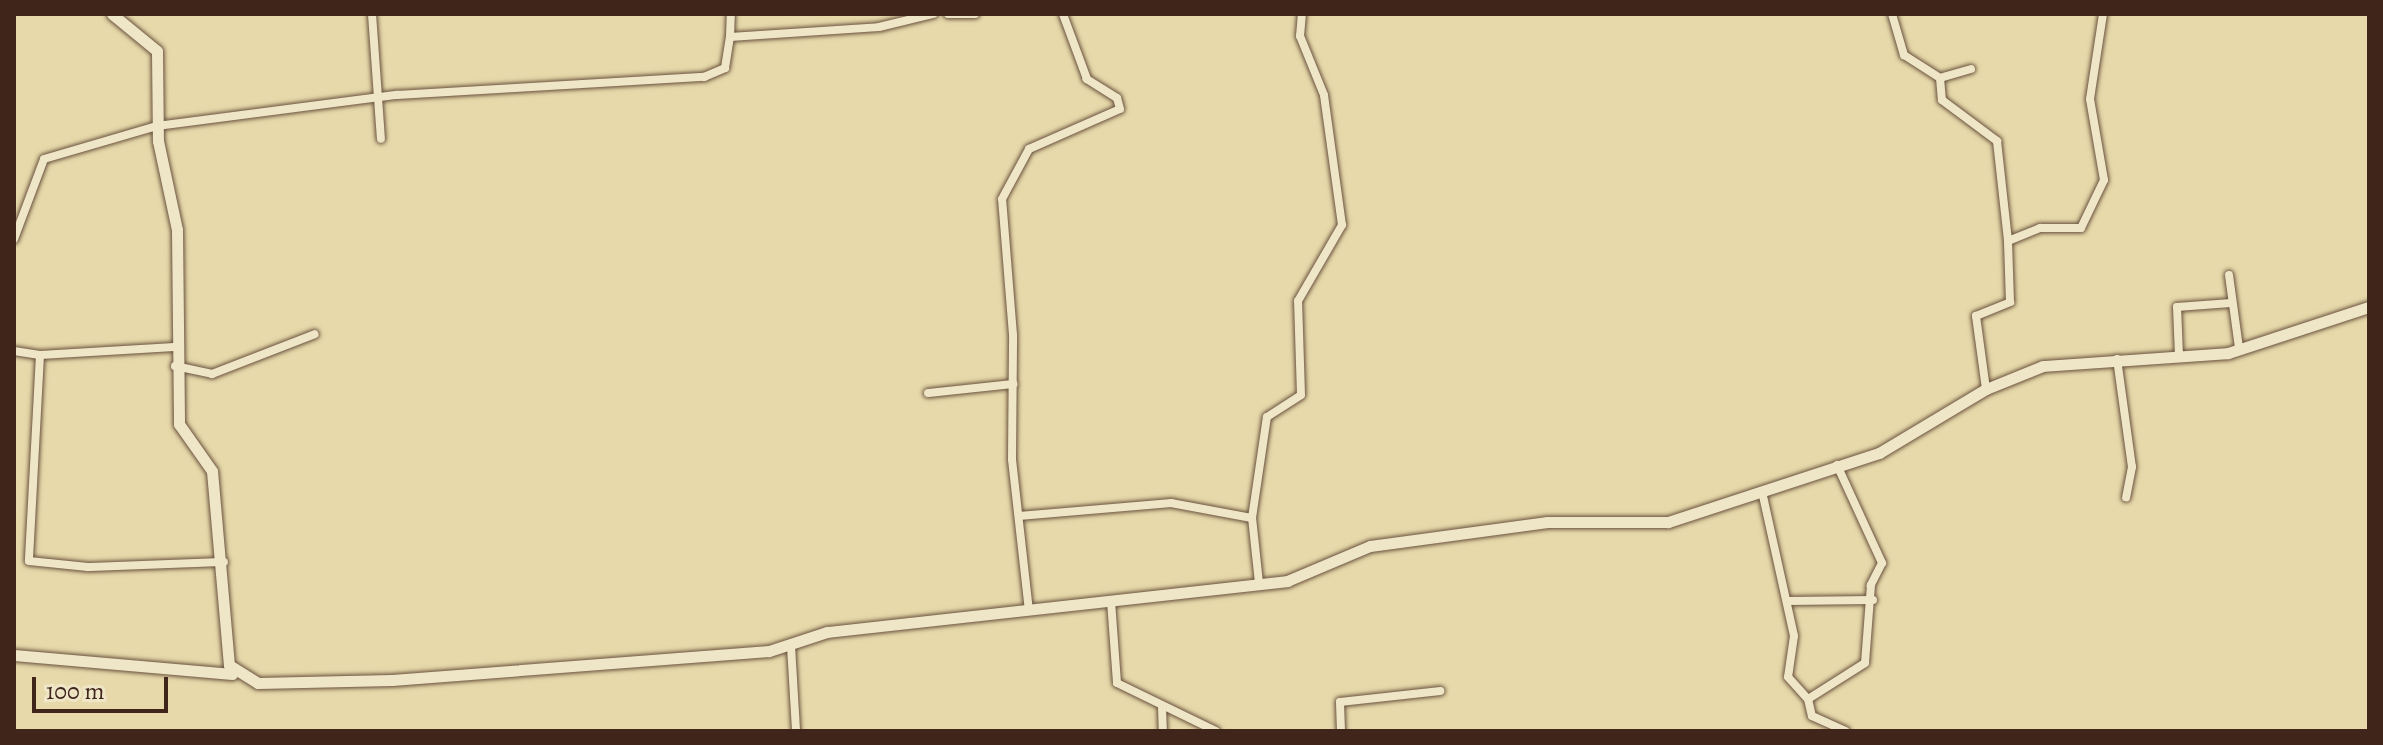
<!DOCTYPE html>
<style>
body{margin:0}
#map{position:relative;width:2383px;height:745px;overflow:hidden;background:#e7d9aa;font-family:Alegreya,serif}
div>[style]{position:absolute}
.roads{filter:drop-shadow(0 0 2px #6a523e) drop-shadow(0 0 2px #6a523e)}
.street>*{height:8px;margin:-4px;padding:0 4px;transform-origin:4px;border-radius:4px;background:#efe6c8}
.secondary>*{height:11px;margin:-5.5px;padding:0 5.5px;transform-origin:5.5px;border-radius:5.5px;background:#efe6c8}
span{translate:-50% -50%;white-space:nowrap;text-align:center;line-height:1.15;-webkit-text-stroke:7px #efe6c8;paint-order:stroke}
.frame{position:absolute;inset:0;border:16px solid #40251a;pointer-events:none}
.scale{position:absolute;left:32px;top:677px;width:136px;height:36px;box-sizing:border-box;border:4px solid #40251a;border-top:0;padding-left:10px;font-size:24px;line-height:28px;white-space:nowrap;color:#40251a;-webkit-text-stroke:6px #efe6c8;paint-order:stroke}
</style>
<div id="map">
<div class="roads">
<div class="street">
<div style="left:372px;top:14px;width:125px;rotate:85.9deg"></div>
<div style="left:948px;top:14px;width:27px"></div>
<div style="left:1892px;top:14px;width:43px;rotate:73.7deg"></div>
<div style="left:1904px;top:55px;width:43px;rotate:32.6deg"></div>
<div style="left:730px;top:37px;width:23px;rotate:-88deg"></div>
<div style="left:1971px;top:69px;width:32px;rotate:164deg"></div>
<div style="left:1940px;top:78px;width:22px;rotate:85deg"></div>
<div style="left:1942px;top:100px;width:69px;rotate:36.7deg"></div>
<div style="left:1997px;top:141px;width:101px;rotate:83.7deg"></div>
<div style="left:14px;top:239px;width:85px;rotate:-69.4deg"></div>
<div style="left:44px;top:159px;width:118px;rotate:-16.3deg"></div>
<div style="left:157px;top:126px;width:242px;rotate:-7.4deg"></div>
<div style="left:397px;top:95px;width:308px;rotate:-3.4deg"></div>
<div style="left:704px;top:77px;width:23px;rotate:-23deg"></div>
<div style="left:725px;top:68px;width:31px;rotate:-81deg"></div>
<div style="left:730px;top:37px;width:149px;rotate:-3.8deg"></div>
<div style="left:879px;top:27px;width:56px;rotate:-13.5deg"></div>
<div style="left:2229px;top:275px;width:74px;rotate:82.2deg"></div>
<div style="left:174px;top:347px;width:134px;rotate:176.6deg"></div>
<div style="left:40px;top:355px;width:206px;rotate:93.1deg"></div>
<div style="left:29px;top:561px;width:59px;rotate:5.8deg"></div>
<div style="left:88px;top:567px;width:136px;rotate:-2.1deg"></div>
<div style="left:14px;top:351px;width:26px;rotate:9deg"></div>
<div style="left:2179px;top:356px;width:49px;rotate:-92.3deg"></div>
<div style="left:2177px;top:307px;width:54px;rotate:-4.2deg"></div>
<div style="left:2117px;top:359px;width:109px;rotate:82.1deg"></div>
<div style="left:2132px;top:467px;width:31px;rotate:101deg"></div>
<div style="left:175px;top:366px;width:38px;rotate:12deg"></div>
<div style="left:212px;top:374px;width:110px;rotate:-21.2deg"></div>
<div style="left:1986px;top:389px;width:74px;rotate:-97.8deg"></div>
<div style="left:1976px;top:316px;width:37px;rotate:-22deg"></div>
<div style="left:2010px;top:302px;width:61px;rotate:-91.9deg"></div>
<div style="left:2008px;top:241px;width:35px;rotate:-22deg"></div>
<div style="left:2040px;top:228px;width:41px"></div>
<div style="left:2081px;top:228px;width:53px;rotate:-64.4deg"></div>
<div style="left:2104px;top:180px;width:82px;rotate:-99.8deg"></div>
<div style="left:2090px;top:99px;width:86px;rotate:-81.3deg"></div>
<div style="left:928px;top:393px;width:86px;rotate:-6deg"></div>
<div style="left:1837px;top:465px;width:108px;rotate:65.3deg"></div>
<div style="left:1882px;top:563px;width:25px;rotate:117deg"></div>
<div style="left:1871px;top:585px;width:78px;rotate:94.4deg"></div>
<div style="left:1865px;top:663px;width:67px;rotate:147.7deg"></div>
<div style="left:1808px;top:699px;width:17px;rotate:77deg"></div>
<div style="left:1812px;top:716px;width:37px;rotate:24deg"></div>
<div style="left:1763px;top:496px;width:143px;rotate:77.5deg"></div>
<div style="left:1794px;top:636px;width:41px;rotate:98.3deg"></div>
<div style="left:1788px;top:677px;width:30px;rotate:48deg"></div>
<div style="left:1019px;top:516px;width:153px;rotate:-4.9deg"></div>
<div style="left:1171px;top:503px;width:82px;rotate:10.5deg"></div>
<div style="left:1259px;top:583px;width:65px;rotate:-96.1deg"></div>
<div style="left:1252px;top:518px;width:102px;rotate:-81.6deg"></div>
<div style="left:1267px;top:417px;width:40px;rotate:-32.9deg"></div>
<div style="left:1301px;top:395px;width:94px;rotate:-91.8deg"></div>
<div style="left:1298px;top:301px;width:88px;rotate:-59.9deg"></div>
<div style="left:1342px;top:225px;width:131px;rotate:-97.9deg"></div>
<div style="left:1324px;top:95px;width:64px;rotate:-112.1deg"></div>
<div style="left:1300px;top:36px;width:22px;rotate:-85deg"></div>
<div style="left:1111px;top:601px;width:82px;rotate:85.8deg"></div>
<div style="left:1117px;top:683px;width:110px;rotate:25.9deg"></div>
<div style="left:1787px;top:601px;width:86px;rotate:-0.7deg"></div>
<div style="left:1029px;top:611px;width:153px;rotate:-96.4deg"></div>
<div style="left:1012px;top:459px;width:124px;rotate:-89.5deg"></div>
<div style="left:1013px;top:335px;width:136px;rotate:-94.6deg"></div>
<div style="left:1002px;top:199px;width:57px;rotate:-61.6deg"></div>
<div style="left:1029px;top:149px;width:99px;rotate:-23.7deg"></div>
<div style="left:1120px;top:109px;width:11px;rotate:-105deg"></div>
<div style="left:1117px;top:98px;width:36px;rotate:-148deg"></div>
<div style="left:1087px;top:79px;width:69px;rotate:-110.3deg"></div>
<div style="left:791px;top:646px;width:85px;rotate:86.6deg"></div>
<div style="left:1162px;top:707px;width:24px;rotate:88deg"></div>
<div style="left:1341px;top:731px;width:29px;rotate:-92deg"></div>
<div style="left:1340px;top:702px;width:101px;rotate:-6.3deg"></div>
</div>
<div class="secondary">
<div style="left:112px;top:14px;width:58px;rotate:39.4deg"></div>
<div style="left:157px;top:51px;width:90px;rotate:89.4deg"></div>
<div style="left:158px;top:141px;width:91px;rotate:77.9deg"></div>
<div style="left:177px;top:230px;width:194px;rotate:89.4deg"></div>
<div style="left:179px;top:424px;width:57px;rotate:54.9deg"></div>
<div style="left:212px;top:471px;width:195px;rotate:85deg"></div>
<div style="left:229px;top:665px;width:34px;rotate:32deg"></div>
<div style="left:258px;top:683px;width:134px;rotate:-1.3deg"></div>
<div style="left:392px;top:680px;width:378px;rotate:-4.4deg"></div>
<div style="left:769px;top:651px;width:61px;rotate:-18.1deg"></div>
<div style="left:827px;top:632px;width:463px;rotate:-6.3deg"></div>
<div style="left:1287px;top:581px;width:90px;rotate:-22.9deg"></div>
<div style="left:1370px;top:546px;width:179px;rotate:-7.7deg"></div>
<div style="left:1547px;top:522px;width:121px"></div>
<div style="left:1668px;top:522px;width:222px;rotate:-18.1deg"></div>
<div style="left:1879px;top:453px;width:125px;rotate:-30.9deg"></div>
<div style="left:1986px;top:389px;width:61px;rotate:-22deg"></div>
<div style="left:2043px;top:366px;width:185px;rotate:-4deg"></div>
<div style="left:2228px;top:353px;width:148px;rotate:-18.1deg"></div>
<div style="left:14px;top:655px;width:219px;rotate:5deg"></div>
</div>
</div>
<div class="frame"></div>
<div class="scale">100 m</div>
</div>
